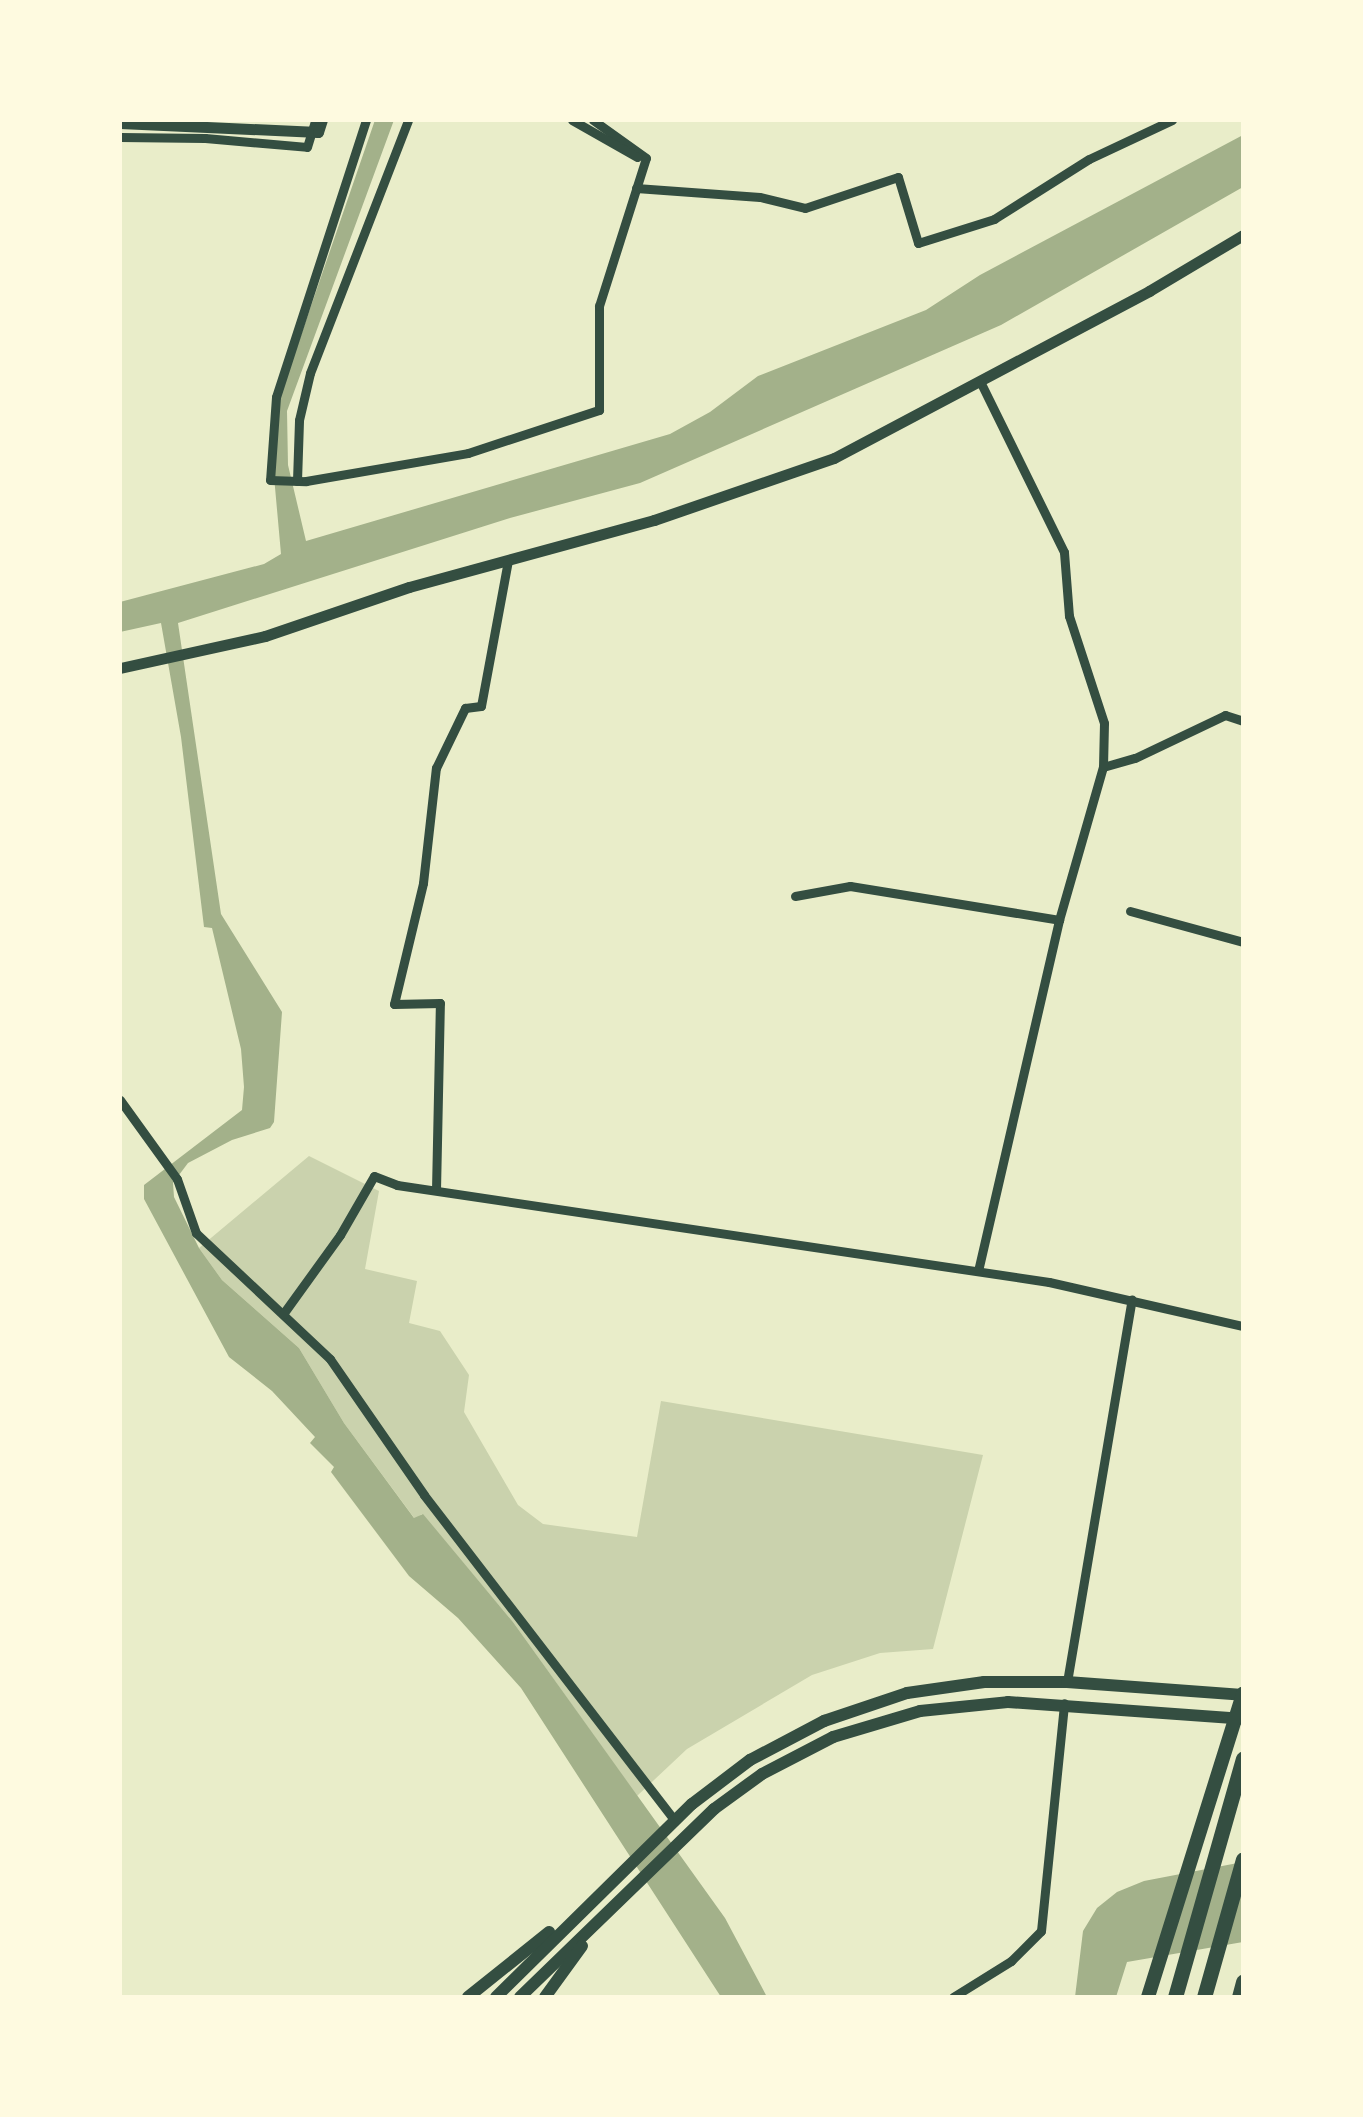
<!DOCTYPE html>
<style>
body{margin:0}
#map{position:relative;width:1363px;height:2117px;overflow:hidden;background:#e9edc9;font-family:Ubuntu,sans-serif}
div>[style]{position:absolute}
.green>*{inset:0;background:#cad2ad}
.water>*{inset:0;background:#a3b18a}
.minor>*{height:9px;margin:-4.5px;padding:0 4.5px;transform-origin:4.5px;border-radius:4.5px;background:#344e41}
.tertiary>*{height:11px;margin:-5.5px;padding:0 5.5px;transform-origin:5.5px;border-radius:5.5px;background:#344e41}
.secondary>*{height:12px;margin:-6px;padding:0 6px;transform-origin:6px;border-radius:6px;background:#344e41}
.primary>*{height:14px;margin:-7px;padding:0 7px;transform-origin:7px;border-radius:7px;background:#344e41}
.trunk>*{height:15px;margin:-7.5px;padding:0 7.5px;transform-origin:7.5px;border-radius:7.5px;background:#344e41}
span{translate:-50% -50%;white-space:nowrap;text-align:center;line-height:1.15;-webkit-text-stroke:9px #fefae0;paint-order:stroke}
.frame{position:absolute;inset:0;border:122px solid #fefae0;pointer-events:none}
</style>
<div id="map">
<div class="green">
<div style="clip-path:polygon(309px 1156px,379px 1191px,365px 1269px,417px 1281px,409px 1323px,440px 1331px,469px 1375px,464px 1412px,518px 1505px,543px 1524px,637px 1537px,661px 1401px,983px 1455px,933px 1649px,880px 1653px,812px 1675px,687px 1749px,637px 1796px,513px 1622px,422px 1514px,415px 1519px,344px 1423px,299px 1348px,222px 1280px,199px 1248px)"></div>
</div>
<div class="water">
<div style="clip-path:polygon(375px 120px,394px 120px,287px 411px,288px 465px,306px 541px,670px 434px,710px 412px,758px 376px,926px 310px,980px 275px,1243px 135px,1243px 187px,1001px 325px,640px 483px,510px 518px,178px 623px,221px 914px,282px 1012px,274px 1122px,270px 1128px,232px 1140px,188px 1163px,173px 1183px,174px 1197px,199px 1248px,222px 1280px,299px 1348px,344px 1423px,414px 1518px,423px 1514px,513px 1622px,725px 1918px,767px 1997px,721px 1997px,521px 1688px,458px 1618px,409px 1576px,331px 1472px,334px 1467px,310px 1443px,315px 1437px,272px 1391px,229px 1357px,144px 1199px,144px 1185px,242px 1110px,244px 1087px,241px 1049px,212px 928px,204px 927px,181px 737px,161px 623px,120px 632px,120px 602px,264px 564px,281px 554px,273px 465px,279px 399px)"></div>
<div style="clip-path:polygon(1243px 1862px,1243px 1942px,1127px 1962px,1116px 1997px,1075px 1997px,1083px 1931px,1097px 1908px,1117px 1892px,1144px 1881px)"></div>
</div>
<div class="minor">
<div style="left:366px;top:120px;width:291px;rotate:108deg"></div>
<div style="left:276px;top:397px;width:83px;rotate:94.1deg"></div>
<div style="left:270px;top:480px;width:36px;rotate:2deg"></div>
<div style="left:306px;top:481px;width:164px;rotate:-9.8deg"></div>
<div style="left:468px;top:453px;width:138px;rotate:-18.2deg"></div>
<div style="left:599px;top:410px;width:104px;rotate:-90deg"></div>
<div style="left:599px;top:306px;width:155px;rotate:-72.4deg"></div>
<div style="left:646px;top:158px;width:65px;rotate:-144.4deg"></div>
<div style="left:572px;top:120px;width:75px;rotate:29.6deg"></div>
<div style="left:120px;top:137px;width:85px;rotate:0.7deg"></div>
<div style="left:205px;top:138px;width:102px;rotate:5deg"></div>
<div style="left:307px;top:147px;width:28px;rotate:-73deg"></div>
<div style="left:636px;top:188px;width:124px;rotate:4.2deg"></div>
<div style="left:760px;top:197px;width:46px;rotate:13.7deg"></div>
<div style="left:805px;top:208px;width:98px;rotate:-18.4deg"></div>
<div style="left:898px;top:177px;width:69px;rotate:73.1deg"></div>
<div style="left:918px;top:243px;width:80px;rotate:-17.5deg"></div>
<div style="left:994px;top:219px;width:112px;rotate:-32.3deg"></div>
<div style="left:1089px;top:159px;width:92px;rotate:-25.2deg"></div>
<div style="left:297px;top:481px;width:61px;rotate:-88.1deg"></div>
<div style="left:299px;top:420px;width:48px;rotate:-76.8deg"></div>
<div style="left:310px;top:373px;width:271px;rotate:-68.8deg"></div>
<div style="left:1103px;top:767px;width:33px;rotate:-16deg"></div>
<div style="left:1135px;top:758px;width:100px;rotate:-25.5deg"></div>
<div style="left:1225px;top:715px;width:19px;rotate:18deg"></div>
<div style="left:795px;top:896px;width:56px;rotate:-10.3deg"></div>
<div style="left:850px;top:886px;width:212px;rotate:9.2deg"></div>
<div style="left:1130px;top:911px;width:117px;rotate:15.3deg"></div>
<div style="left:120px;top:1100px;width:97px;rotate:54.2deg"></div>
<div style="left:177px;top:1179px;width:57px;rotate:70.6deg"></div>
<div style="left:196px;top:1233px;width:184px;rotate:43.2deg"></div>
<div style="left:330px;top:1359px;width:165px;rotate:55.3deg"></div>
<div style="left:424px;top:1495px;width:410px;rotate:52.4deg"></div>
<div style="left:436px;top:1190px;width:187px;rotate:-88.8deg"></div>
<div style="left:440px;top:1003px;width:46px;rotate:178.8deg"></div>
<div style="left:394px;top:1004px;width:124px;rotate:-76.5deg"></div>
<div style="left:423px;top:883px;width:116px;rotate:-83.6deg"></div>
<div style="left:436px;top:768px;width:67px;rotate:-64.2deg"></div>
<div style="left:465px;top:708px;width:16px;rotate:-7deg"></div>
<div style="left:481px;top:706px;width:148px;rotate:-79.5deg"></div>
<div style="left:978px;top:1271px;width:360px;rotate:-77deg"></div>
<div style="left:1059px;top:920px;width:159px;rotate:-74deg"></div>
<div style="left:1103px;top:767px;width:44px;rotate:-88.7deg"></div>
<div style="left:1104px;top:723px;width:113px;rotate:-108.1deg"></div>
<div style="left:1069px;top:616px;width:64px;rotate:-94.5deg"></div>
<div style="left:1064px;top:552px;width:191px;rotate:-116.2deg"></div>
<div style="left:283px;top:1314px;width:97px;rotate:-54.2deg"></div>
<div style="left:340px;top:1235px;width:68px;rotate:-60deg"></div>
<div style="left:374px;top:1176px;width:25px;rotate:21deg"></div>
<div style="left:397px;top:1185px;width:659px;rotate:8.46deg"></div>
<div style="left:1049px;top:1282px;width:199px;rotate:12.8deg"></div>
<div style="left:1067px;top:1682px;width:388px;rotate:-80.4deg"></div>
<div style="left:953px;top:1997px;width:68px;rotate:-31.8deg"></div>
<div style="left:1011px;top:1961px;width:42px;rotate:-45deg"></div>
<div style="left:1041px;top:1931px;width:229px;rotate:-84.2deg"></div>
</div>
<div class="tertiary">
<div style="left:120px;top:123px;width:198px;rotate:2.6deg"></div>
<div style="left:318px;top:132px;width:13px;rotate:-72deg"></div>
<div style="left:120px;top:668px;width:148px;rotate:-12.4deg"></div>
<div style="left:265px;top:636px;width:152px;rotate:-18.8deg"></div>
<div style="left:409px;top:587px;width:254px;rotate:-15.3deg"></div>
<div style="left:654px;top:520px;width:190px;rotate:-19deg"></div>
<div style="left:834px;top:458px;width:357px;rotate:-27.9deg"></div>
<div style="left:1149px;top:291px;width:109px;rotate:-30.8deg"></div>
</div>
<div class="secondary">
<div style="left:468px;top:1997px;width:104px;rotate:-38.7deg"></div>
<div style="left:496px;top:1997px;width:275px;rotate:-44.6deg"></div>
<div style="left:692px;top:1804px;width:73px;rotate:-37.2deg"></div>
<div style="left:750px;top:1760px;width:84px;rotate:-27.8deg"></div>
<div style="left:824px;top:1721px;width:88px;rotate:-18.6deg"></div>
<div style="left:907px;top:1693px;width:78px;rotate:-8.1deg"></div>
<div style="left:984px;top:1682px;width:83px"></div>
<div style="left:1067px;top:1682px;width:176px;rotate:4.2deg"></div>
<div style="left:520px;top:1997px;width:270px;rotate:-44.1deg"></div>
<div style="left:714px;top:1809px;width:59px;rotate:-36.1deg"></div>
<div style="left:762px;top:1774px;width:80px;rotate:-27.5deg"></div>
<div style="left:833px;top:1737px;width:91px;rotate:-16.6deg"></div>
<div style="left:920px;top:1711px;width:88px;rotate:-5.8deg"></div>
<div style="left:1008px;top:1702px;width:236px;rotate:4.1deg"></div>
<div style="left:545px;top:1997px;width:63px;rotate:-54deg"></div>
</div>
<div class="primary">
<div style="left:1148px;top:1997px;width:318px;rotate:-72.6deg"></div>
</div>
<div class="trunk">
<div style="left:1175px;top:1997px;width:248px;rotate:-74.1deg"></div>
<div style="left:1204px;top:1997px;width:143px;rotate:-74.2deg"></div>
<div style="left:1239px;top:1997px;width:16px;rotate:-75deg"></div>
</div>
<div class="frame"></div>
</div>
